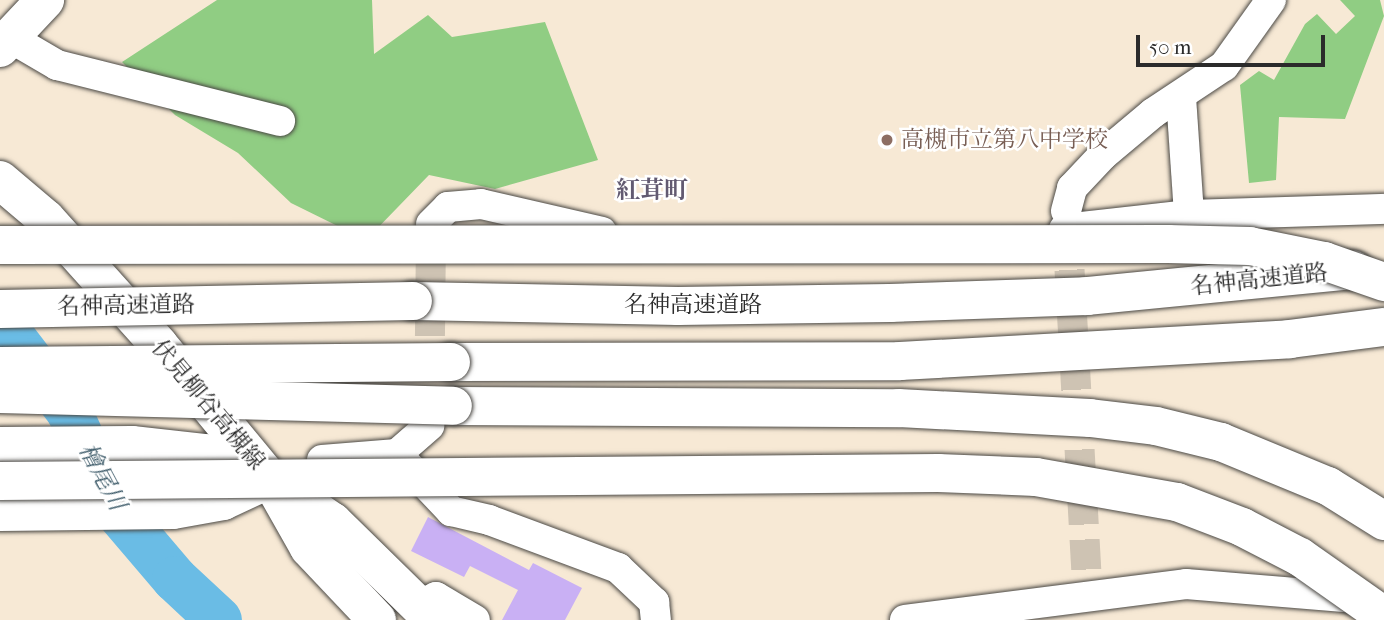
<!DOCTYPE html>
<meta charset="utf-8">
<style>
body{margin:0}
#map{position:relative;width:1384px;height:620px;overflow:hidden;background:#f7e9d5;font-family:"IM FELL French Canon","Noto Serif JP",serif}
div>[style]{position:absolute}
.green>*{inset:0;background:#90cd83}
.river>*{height:46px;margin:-23px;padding:0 23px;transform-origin:23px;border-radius:23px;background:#6abce5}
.building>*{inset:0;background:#c9b0f4}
.street-tunnel>*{height:30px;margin-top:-15px;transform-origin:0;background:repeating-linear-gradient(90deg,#cec3b3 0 30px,transparent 0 45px)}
.roads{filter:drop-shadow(0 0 2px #4a4844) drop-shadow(0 0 2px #4a4844)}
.street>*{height:30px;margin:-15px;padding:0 15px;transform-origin:15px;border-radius:15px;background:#fff}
.primary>*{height:38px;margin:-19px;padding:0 19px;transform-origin:19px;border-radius:19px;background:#fff}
.highway>*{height:38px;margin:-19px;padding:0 19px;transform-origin:19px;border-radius:19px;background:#fff}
.bridges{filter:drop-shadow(0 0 2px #4a4844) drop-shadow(0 0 2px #4a4844)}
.highway-bridge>*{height:38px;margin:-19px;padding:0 19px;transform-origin:19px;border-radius:19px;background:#fff}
.dots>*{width:19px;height:19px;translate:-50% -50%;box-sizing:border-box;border:4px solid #fff;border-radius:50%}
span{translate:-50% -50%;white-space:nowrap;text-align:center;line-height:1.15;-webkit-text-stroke:5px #fff;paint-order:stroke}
.education-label{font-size:23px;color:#785e54}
.left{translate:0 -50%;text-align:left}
.street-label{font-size:23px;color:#2b2b2b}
.neighbourhood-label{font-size:24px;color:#625a71;font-weight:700}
.water-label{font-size:24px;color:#415e6c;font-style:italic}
.scale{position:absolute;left:1136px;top:35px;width:189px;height:32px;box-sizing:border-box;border:4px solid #2b2b2b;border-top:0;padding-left:9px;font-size:21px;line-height:24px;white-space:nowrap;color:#2b2b2b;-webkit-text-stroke:5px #fff;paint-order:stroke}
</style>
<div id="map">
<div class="green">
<div style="clip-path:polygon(217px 0,372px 0,374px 54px,428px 15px,452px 37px,545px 22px,598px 160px,495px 189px,429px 175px,366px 240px,291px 203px,238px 153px,175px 115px,122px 62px)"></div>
<div style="clip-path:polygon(1340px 0,1380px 0,1384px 16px,1345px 119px,1279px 117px,1276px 180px,1249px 183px,1240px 85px,1259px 71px,1274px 80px,1305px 24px,1317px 14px,1336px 34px,1355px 16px)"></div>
</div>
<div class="river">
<div style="left:0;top:321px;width:113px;rotate:52.5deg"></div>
<div style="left:69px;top:411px;width:103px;rotate:65.4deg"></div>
<div style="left:112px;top:505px;width:97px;rotate:49.6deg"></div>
<div style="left:175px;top:579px;width:60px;rotate:43deg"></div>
</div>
<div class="building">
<div style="clip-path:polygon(428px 517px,529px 570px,533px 563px,582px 588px,565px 620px,502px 620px,518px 590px,470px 566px,464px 577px,411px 551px)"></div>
</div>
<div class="street-tunnel">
<div style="left:1067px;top:225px;width:371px;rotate:86.8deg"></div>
<div style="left:429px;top:426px;width:202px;rotate:-89.4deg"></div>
</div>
<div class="roads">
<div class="street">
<div style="left:9px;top:37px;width:56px;rotate:30.3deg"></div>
<div style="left:57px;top:65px;width:230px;rotate:14.1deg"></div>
<div style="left:1181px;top:97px;width:118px;rotate:86.1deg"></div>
<div style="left:1066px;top:211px;width:24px;rotate:-75deg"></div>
<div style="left:1072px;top:188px;width:45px;rotate:-46.8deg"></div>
<div style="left:1103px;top:155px;width:65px;rotate:-40deg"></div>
<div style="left:1153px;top:113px;width:85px;rotate:-33.5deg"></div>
<div style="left:1224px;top:66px;width:81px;rotate:-54.5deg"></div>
<div style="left:431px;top:224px;width:24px;rotate:-45deg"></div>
<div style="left:448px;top:207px;width:33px;rotate:-5deg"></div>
<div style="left:481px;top:204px;width:124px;rotate:13deg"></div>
<div style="left:1064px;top:229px;width:126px;rotate:-6.4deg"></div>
<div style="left:1189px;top:215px;width:195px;rotate:-1.8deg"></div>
<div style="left:397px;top:454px;width:79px;rotate:46.5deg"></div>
<div style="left:451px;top:511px;width:39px;rotate:13deg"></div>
<div style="left:489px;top:520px;width:138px;rotate:20.4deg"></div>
<div style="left:618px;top:568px;width:50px;rotate:43.4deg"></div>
<div style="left:654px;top:602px;width:18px;rotate:84deg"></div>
<div style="left:322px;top:460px;width:75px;rotate:-4.6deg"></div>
<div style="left:397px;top:454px;width:43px;rotate:-41.2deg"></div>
<div style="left:417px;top:606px;width:21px;rotate:-25deg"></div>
<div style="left:436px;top:597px;width:45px;rotate:30.5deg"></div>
<div style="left:905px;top:620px;width:283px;rotate:-7.3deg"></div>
<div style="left:1186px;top:584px;width:171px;rotate:4.7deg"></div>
</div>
<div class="primary">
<div style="left:0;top:48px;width:66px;rotate:-46.8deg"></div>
<div style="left:0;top:180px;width:60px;rotate:40.3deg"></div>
<div style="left:46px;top:219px;width:169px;rotate:48.1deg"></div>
<div style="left:159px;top:345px;width:174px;rotate:50.4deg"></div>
<div style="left:270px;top:479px;width:79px;rotate:60.5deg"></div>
<div style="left:309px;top:548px;width:99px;rotate:46.6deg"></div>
<div style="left:0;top:446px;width:132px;rotate:-0.4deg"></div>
<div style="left:132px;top:445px;width:72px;rotate:6.3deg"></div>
<div style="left:204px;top:453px;width:71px;rotate:21.5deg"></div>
<div style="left:270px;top:479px;width:76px;rotate:34.3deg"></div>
<div style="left:333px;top:522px;width:140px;rotate:44.4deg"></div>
<div style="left:0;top:512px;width:173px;rotate:-0.7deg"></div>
<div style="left:173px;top:510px;width:51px;rotate:-10.2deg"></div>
<div style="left:223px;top:501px;width:52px;rotate:-25.1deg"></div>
</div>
<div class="highway">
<div style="left:413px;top:301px;width:265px;rotate:1.1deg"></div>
<div style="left:678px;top:306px;width:212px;rotate:-0.8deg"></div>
<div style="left:890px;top:303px;width:197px;rotate:-2deg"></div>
<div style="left:1087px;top:296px;width:268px;rotate:-5.6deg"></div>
<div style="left:451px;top:362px;width:449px;rotate:-0.1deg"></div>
<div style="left:900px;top:361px;width:391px;rotate:-3.2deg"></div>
<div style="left:1290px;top:339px;width:95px;rotate:-7.3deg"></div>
<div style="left:453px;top:406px;width:446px;rotate:0.3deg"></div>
<div style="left:899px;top:408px;width:191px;rotate:3deg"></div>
<div style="left:1090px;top:418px;width:66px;rotate:6.9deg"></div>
<div style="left:1156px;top:426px;width:67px;rotate:13.8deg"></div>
<div style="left:1221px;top:442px;width:116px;rotate:22.4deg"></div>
<div style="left:1328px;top:486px;width:66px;rotate:32deg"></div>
</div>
</div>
<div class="bridges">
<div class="highway-bridge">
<div style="left:0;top:245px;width:1168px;rotate:-0.05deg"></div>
<div style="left:1168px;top:244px;width:82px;rotate:1.4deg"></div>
<div style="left:1250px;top:246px;width:76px;rotate:11.5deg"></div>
<div style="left:1324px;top:261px;width:64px;rotate:19.3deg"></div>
<div style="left:0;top:309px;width:413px;rotate:-1.1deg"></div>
<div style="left:0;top:366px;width:451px;rotate:-0.5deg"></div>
<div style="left:0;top:394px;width:453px;rotate:1.5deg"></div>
<div style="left:0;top:481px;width:938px;rotate:-0.49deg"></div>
<div style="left:938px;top:473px;width:98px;rotate:2.3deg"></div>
<div style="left:1036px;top:477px;width:143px;rotate:10.1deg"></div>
<div style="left:1177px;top:502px;width:70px;rotate:21deg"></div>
<div style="left:1242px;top:527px;width:65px;rotate:27.3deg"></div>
<div style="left:1300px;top:557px;width:103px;rotate:35.1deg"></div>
</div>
</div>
<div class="dots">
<div style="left:887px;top:140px;background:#8d6e63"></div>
</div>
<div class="education-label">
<span class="left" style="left:901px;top:140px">高槻市立第八中学校</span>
</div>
<div class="street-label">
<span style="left:1259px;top:280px;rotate:-6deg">名神高速道路</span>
<span style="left:693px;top:305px">名神高速道路</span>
<span style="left:126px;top:306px;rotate:-1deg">名神高速道路</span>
<span style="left:208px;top:405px;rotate:50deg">伏見柳谷高槻線</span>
</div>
<div class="neighbourhood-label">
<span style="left:652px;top:191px">紅茸町</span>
</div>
<div class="water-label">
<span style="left:102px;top:477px;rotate:62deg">檜尾川</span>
</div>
<div class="scale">50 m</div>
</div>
